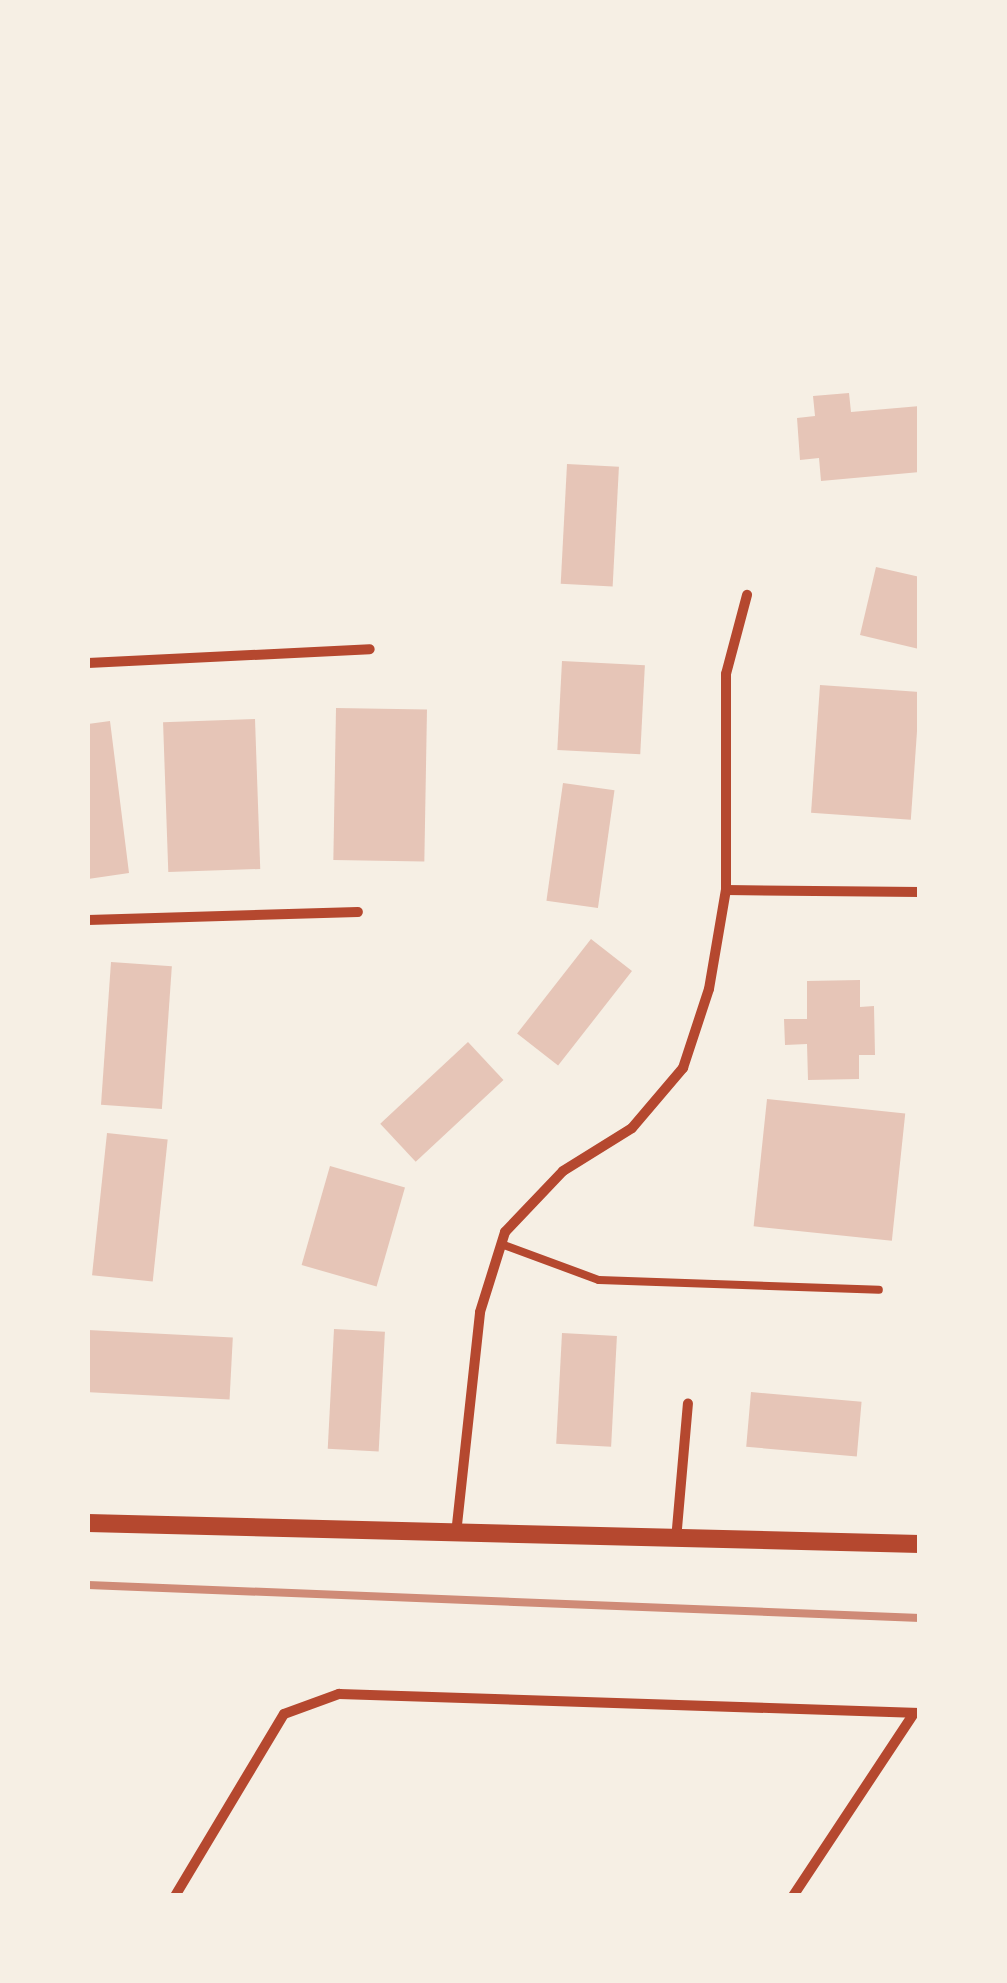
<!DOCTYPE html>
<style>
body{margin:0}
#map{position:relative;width:1007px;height:1983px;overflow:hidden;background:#f6efe4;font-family:Quicksand,sans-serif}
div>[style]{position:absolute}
.building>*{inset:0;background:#e6c5b7;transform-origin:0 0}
.service>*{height:8px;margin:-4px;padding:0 4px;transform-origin:4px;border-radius:4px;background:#b5482f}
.minor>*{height:10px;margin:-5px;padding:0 5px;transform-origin:5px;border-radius:5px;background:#b5482f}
.tertiary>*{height:18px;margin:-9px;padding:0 9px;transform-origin:9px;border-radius:9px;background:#b5482f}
.rail>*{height:8px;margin:-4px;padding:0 4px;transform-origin:4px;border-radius:4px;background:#cf8b77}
span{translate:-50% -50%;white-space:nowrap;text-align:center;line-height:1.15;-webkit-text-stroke:8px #f6efe4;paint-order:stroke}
.frame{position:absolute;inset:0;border:90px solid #f6efe4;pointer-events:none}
</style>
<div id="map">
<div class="building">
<div style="clip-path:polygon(849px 393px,851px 412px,920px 406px,920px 472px,821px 481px,819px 458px,800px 460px,797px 418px,815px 416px,813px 396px)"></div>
<div style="left:567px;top:464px;width:52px;height:120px;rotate:3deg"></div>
<div style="clip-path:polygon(876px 567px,920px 577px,919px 649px,860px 635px)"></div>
<div style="left:562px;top:661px;width:83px;height:89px;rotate:3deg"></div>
<div style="left:820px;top:685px;width:100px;height:128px;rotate:4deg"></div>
<div style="left:336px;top:708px;width:91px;height:152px;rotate:1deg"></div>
<div style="left:255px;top:719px;width:150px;height:92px;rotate:88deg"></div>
<div style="clip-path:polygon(110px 721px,129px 873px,88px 879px,88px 724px)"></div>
<div style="left:563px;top:783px;width:52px;height:119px;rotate:8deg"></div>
<div style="left:591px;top:939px;width:52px;height:120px;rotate:38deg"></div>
<div style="left:111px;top:962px;width:61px;height:143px;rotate:4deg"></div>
<div style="clip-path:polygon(860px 980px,860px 1007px,874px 1006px,875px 1055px,859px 1055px,859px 1079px,808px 1080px,807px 1044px,785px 1045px,784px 1019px,807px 1019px,807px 981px)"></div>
<div style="left:468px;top:1042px;width:52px;height:120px;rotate:47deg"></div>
<div style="left:767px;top:1099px;width:139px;height:128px;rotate:6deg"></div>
<div style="left:107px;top:1133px;width:61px;height:143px;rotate:6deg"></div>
<div style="left:330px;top:1166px;width:78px;height:103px;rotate:16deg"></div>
<div style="left:334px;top:1329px;width:51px;height:120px;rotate:3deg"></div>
<div style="left:88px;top:1330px;width:145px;height:62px;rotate:3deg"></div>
<div style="left:562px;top:1333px;width:55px;height:111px;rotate:3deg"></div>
<div style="left:751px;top:1392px;width:111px;height:55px;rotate:5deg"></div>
</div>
<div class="service">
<div style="left:501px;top:1244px;width:104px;rotate:20.2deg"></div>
<div style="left:599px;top:1280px;width:280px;rotate:2deg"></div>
</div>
<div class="minor">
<div style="left:88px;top:663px;width:282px;rotate:-2.8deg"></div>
<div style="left:726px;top:890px;width:194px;rotate:0.6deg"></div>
<div style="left:88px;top:920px;width:270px;rotate:-1.7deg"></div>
<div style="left:456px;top:1534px;width:223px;rotate:-83.8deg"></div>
<div style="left:480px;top:1312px;width:84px;rotate:-72.6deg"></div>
<div style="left:505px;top:1232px;width:84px;rotate:-46.4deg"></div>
<div style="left:563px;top:1171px;width:81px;rotate:-31.9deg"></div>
<div style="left:632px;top:1128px;width:79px;rotate:-49.6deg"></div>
<div style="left:683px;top:1068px;width:83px;rotate:-71.8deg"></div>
<div style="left:709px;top:989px;width:100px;rotate:-80.3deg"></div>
<div style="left:726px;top:890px;width:216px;rotate:-90deg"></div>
<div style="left:726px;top:674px;width:82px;rotate:-75.1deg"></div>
<div style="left:676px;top:1540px;width:137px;rotate:-85deg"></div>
<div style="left:175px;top:1896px;width:212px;rotate:-59.1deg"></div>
<div style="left:284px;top:1714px;width:59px;rotate:-20deg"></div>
<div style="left:339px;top:1694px;width:581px;rotate:1.87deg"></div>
<div style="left:793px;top:1896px;width:219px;rotate:-56.5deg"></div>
</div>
<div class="tertiary">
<div style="left:88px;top:1523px;width:832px;rotate:1.45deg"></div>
</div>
<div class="rail">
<div style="left:88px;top:1585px;width:833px;rotate:2.27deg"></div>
</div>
<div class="frame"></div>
</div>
